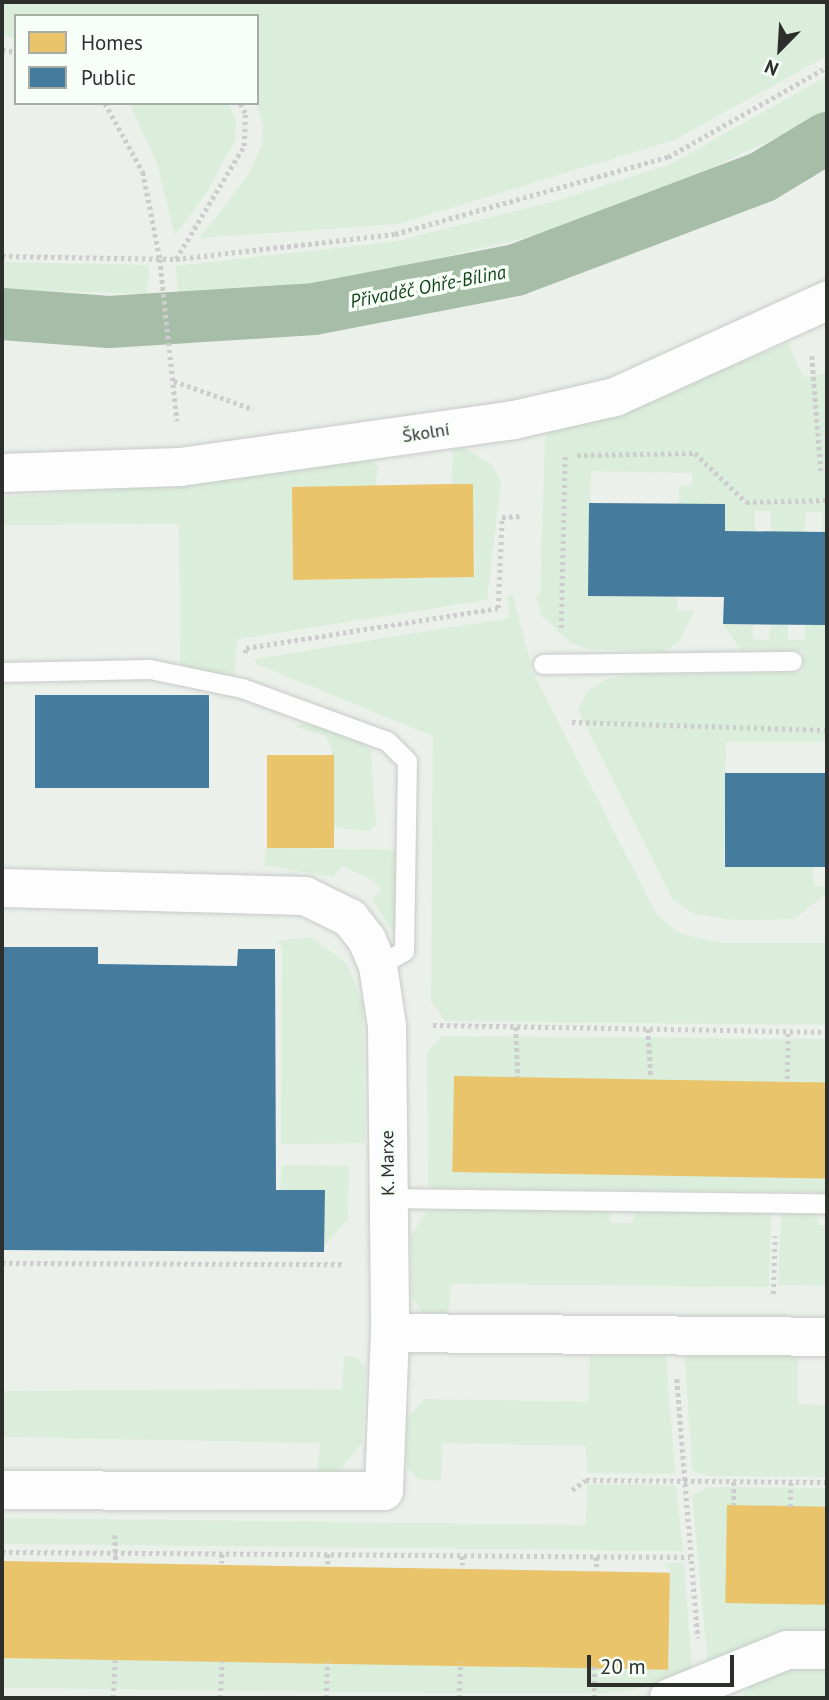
<!DOCTYPE html>
<meta charset="utf-8">
<style>
body{margin:0}
#map{position:relative;width:829px;height:1700px;overflow:hidden;background:#ebf0eb;font-family:"PT Sans",sans-serif}
div>[style]{position:absolute}
.green>*{inset:0;background:#daeedb}
.homes>*{inset:0;background:#e9c46a;transform-origin:0 0}
.public>*{inset:0;background:#457b9d;transform-origin:0 0}
.canal>*{height:52px;margin:-26px;padding:0 26px;transform-origin:26px;border-radius:26px;background:#a6bda7}
.path>*{height:4.5px;margin-top:-2.25px;transform-origin:0;background:repeating-linear-gradient(90deg,#cccdcc 0 3.5px,transparent 0 7px)}
.roads{filter:drop-shadow(0 0 2px #c7cbc7) drop-shadow(0 0 2px #c7cbc7)}
.lane>*{height:19px;margin:-9.5px;padding:0 9.5px;transform-origin:9.5px;border-radius:9.5px;background:#fcfdfc}
.street>*{height:38px;margin:-19px;padding:0 19px;transform-origin:19px;border-radius:19px;background:#fcfdfc}
span{translate:-50% -50%;white-space:nowrap;text-align:center;line-height:1.15;-webkit-text-stroke:7px #f8fff8;paint-order:stroke}
.street-label{font-size:18px;color:#2d2f2d}
.water-label{font-size:19px;color:#13431b;font-style:italic}
.frame{position:absolute;inset:0;border:4px solid #2d2f2d;pointer-events:none}
.legend{position:absolute;left:14px;top:14px;width:245px;height:91px;box-sizing:border-box;background:#f8fff8;border:2px solid #a7aca7;margin:0;padding:9px 12px;list-style:none;font-size:21px;color:#2d2f2d}
.legend li{display:flex;align-items:center;gap:14px;height:35px}
.legend b{width:35px;border:2px solid #a7aca7}
.north{position:absolute;left:745px;top:14px;width:70px;height:70px;-webkit-text-stroke:5px #f8fff8;paint-order:stroke;rotate:204deg;font-size:19px;font-weight:700;line-height:28px;text-align:center;color:#2d2f2d}
.north::after{content:'';display:block;margin:auto;width:24px;height:32px;background:#2d2f2d;clip-path:polygon(50% 0,100% 100%,50% 72%,0 100%)}
.scale{position:absolute;left:587px;top:1655px;width:147px;height:32px;box-sizing:border-box;border:4px solid #2d2f2d;border-top:0;padding-left:9px;font-size:21px;line-height:24px;white-space:nowrap;color:#2d2f2d;-webkit-text-stroke:5px #f8fff8;paint-order:stroke}
</style>
<div id="map">
<div class="green">
<div style="clip-path:polygon(2px 2px,827px 2px,827px 56px,674px 140px,398px 224px,200px 238px,250px 172px,262px 145px,263px 124px,256px 103px,257px 16px,16px 16px,16px 38px,2px 36px)"></div>
<div style="clip-path:polygon(827px 76px,827px 111px,812px 121px,653px 195px,547px 233px,333px 282px,178px 293px,176px 266px,397px 241px,556px 201px,671px 164px)"></div>
<div style="clip-path:polygon(129px 103px,228px 103px,236px 120px,235px 140px,207px 192px,175px 236px,157px 163px)"></div>
<div style="clip-path:polygon(2px 262px,148px 265px,150px 276px,146px 294px,2px 289px)"></div>
<div style="clip-path:polygon(788px 343px,803px 377px,827px 374px,827px 532px,822px 532px,822px 512px,806px 512px,805px 532px,771px 532px,771px 511px,755px 511px,755px 532px,725px 531px,725px 504px,679px 504px,679px 486px,692px 486px,692px 473px,591px 471px,588px 596px,677px 597px,677px 610px,694px 611px,679px 642px,662px 652px,586px 649px,570px 642px,540px 614px,536px 595px,540px 595px,545px 440px,550px 431px,653px 398px)"></div>
<div style="clip-path:polygon(465px 448px,492px 465px,501px 481px,487px 600px,238px 639px,234px 674px,211px 674px,180px 664px,179px 524px,2px 525px,2px 497px,159px 486px,368px 459px,378px 466px,375px 488px,292px 488px,293px 580px,475px 577px,473px 485px,451px 484px,453px 449px)"></div>
<div style="clip-path:polygon(507px 595px,513px 595px,533px 673px,657px 915px,681px 934px,724px 943px,827px 943px,827px 1025px,445px 1021px,431px 1001px,433px 736px,256px 664px,255px 659px,509px 618px)"></div>
<div style="clip-path:polygon(723px 624px,753px 625px,753px 639px,769px 640px,770px 625px,788px 625px,788px 640px,804px 640px,805px 625px,827px 625px,827px 742px,726px 742px,724px 866px,813px 867px,814px 886px,827px 887px,827px 893px,794px 919px,735px 920px,694px 914px,673px 900px,578px 710px,587px 692px,606px 679px,635px 674px,803px 673px,803px 651px,740px 649px)"></div>
<div style="clip-path:polygon(308px 723px,357px 738px,371px 750px,376px 825px,369px 831px,333px 828px,332px 752px,326px 736px,295px 727px)"></div>
<div style="clip-path:polygon(266px 848px,397px 850px,397px 939px,372px 899px,381px 890px,372px 880px,342px 866px,333px 877px,264px 865px)"></div>
<div style="clip-path:polygon(310px 937px,347px 963px,363px 1004px,365px 1143px,281px 1144px,282px 947px,278px 941px)"></div>
<div style="clip-path:polygon(441px 1036px,827px 1039px,827px 1192px,435px 1188px,428px 1185px,427px 1052px)"></div>
<div style="clip-path:polygon(282px 1165px,349px 1166px,348px 1219px,324px 1246px,280px 1190px)"></div>
<div style="clip-path:polygon(458px 1209px,609px 1211px,610px 1223px,633px 1223px,634px 1211px,771px 1213px,769px 1287px,451px 1284px,448px 1315px,423px 1313px,412px 1297px,411px 1236px,427px 1211px)"></div>
<div style="clip-path:polygon(817px 1213px,818px 1225px,827px 1225px,827px 1286px,778px 1285px,781px 1214px)"></div>
<div style="clip-path:polygon(798px 1352px,798px 1404px,827px 1405px,827px 1477px,708px 1476px,692px 1471px,685px 1355px)"></div>
<div style="clip-path:polygon(666px 1355px,675px 1474px,587px 1473px,586px 1446px,442px 1443px,441px 1481px,418px 1479px,407px 1469px,407px 1419px,424px 1399px,588px 1402px,590px 1356px)"></div>
<div style="clip-path:polygon(344px 1356px,356px 1357px,366px 1368px,362px 1443px,339px 1472px,317px 1480px,320px 1443px,2px 1437px,2px 1391px,342px 1389px)"></div>
<div style="clip-path:polygon(587px 1484px,676px 1485px,683px 1551px,2px 1544px,2px 1518px,586px 1525px)"></div>
<div style="clip-path:polygon(709px 1487px,827px 1488px,827px 1635px,708px 1665px,692px 1495px)"></div>
<div style="clip-path:polygon(662px 1563px,684px 1563px,692px 1671px,654px 1686px,610px 1693px,454px 1693px,2px 1688px,2px 1658px,669px 1665px,670px 1569px)"></div>
<div style="clip-path:polygon(786px 1665px,827px 1665px,827px 1698px,743px 1696px,754px 1677px)"></div>
</div>
<div class="homes">
<div style="clip-path:polygon(451px 484px,473px 484px,474px 577px,293px 580px,292px 487px)"></div>
<div style="left:267px;top:755px;width:67px;height:93px"></div>
<div style="left:454px;top:1076px;width:373px;height:96px;rotate:1deg"></div>
<div style="left:727px;top:1505px;width:100px;height:98px;rotate:1deg"></div>
<div style="left:2px;top:1561px;width:668px;height:97px;rotate:1deg"></div>
</div>
<div class="public">
<div style="clip-path:polygon(589px 503px,725px 504px,725px 531px,827px 532px,827px 625px,723px 624px,724px 597px,588px 596px)"></div>
<div style="left:35px;top:695px;width:174px;height:93px"></div>
<div style="left:827px;top:773px;width:94px;height:102px;rotate:90deg"></div>
<div style="clip-path:polygon(2px 947px,98px 947px,98px 964px,237px 966px,238px 949px,275px 949px,276px 1190px,325px 1190px,324px 1252px,2px 1250px)"></div>
</div>
<div class="canal">
<div style="left:2px;top:314px;width:107px;rotate:4.3deg"></div>
<div style="left:109px;top:322px;width:205px;rotate:-3.6deg"></div>
<div style="left:314px;top:309px;width:206px;rotate:-10.9deg"></div>
<div style="left:516px;top:270px;width:263px;rotate:-20.7deg"></div>
<div style="left:762px;top:177px;width:76px;rotate:-31deg"></div>
</div>
<div class="path">
<div style="left:2px;top:50px;width:14px;rotate:8deg"></div>
<div style="left:105px;top:103px;width:79px;rotate:61.2deg"></div>
<div style="left:143px;top:172px;width:89px;rotate:78.9deg"></div>
<div style="left:160px;top:259px;width:163px;rotate:84deg"></div>
<div style="left:2px;top:256px;width:174px;rotate:1deg"></div>
<div style="left:176px;top:259px;width:220px;rotate:-6.5deg"></div>
<div style="left:395px;top:234px;width:284px;rotate:-15.8deg"></div>
<div style="left:668px;top:157px;width:183px;rotate:-29.5deg"></div>
<div style="left:176px;top:259px;width:132px;rotate:-59deg"></div>
<div style="left:244px;top:146px;width:33px;rotate:-88deg"></div>
<div style="left:245px;top:113px;width:11px;rotate:-117deg"></div>
<div style="left:812px;top:356px;width:115px;rotate:85.5deg"></div>
<div style="left:174px;top:381px;width:84px;rotate:19.5deg"></div>
<div style="left:577px;top:455px;width:118px;rotate:-1deg"></div>
<div style="left:695px;top:453px;width:71px;rotate:43.9deg"></div>
<div style="left:746px;top:502px;width:81px;rotate:-1.4deg"></div>
<div style="left:561px;top:628px;width:173px;rotate:-88.7deg"></div>
<div style="left:245px;top:653px;width:5px;rotate:-79deg"></div>
<div style="left:246px;top:648px;width:255px;rotate:-9deg"></div>
<div style="left:498px;top:608px;width:91px;rotate:-87.5deg"></div>
<div style="left:502px;top:517px;width:18px;rotate:-3deg"></div>
<div style="left:572px;top:722px;width:255px;rotate:1.8deg"></div>
<div style="left:433px;top:1025px;width:394px;rotate:1deg"></div>
<div style="left:516px;top:1027px;width:50px;rotate:87.7deg"></div>
<div style="left:648px;top:1029px;width:48px;rotate:86.4deg"></div>
<div style="left:787px;top:1079px;width:47px;rotate:-88.8deg"></div>
<div style="left:2px;top:1263px;width:342px;rotate:0.2deg"></div>
<div style="left:773px;top:1294px;width:58px;rotate:-88deg"></div>
<div style="left:677px;top:1379px;width:260px;rotate:85.4deg"></div>
<div style="left:734px;top:1482px;width:23px;rotate:90deg"></div>
<div style="left:572px;top:1490px;width:17px;rotate:-36deg"></div>
<div style="left:586px;top:1480px;width:241px;rotate:0.5deg"></div>
<div style="left:790px;top:1507px;width:25px;rotate:-88deg"></div>
<div style="left:115px;top:1535px;width:28px;rotate:88deg"></div>
<div style="left:2px;top:1552px;width:688px;rotate:0.42deg"></div>
<div style="left:222px;top:1554px;width:9px;rotate:90deg"></div>
<div style="left:328px;top:1554px;width:10px;rotate:90deg"></div>
<div style="left:462px;top:1556px;width:9px;rotate:84deg"></div>
<div style="left:596px;top:1557px;width:10px;rotate:84deg"></div>
<div style="left:113px;top:1698px;width:38px;rotate:-87deg"></div>
<div style="left:220px;top:1698px;width:37px;rotate:-87deg"></div>
<div style="left:326px;top:1698px;width:36px;rotate:-88deg"></div>
<div style="left:459px;top:1698px;width:36px;rotate:-88deg"></div>
<div style="left:594px;top:1698px;width:34px;rotate:-90deg"></div>
</div>
<div class="roads">
<div class="lane">
<div style="left:543px;top:664px;width:249px;rotate:-0.7deg"></div>
<div style="left:2px;top:672px;width:148px;rotate:-1.2deg"></div>
<div style="left:150px;top:669px;width:94px;rotate:11.7deg"></div>
<div style="left:242px;top:688px;width:154px;rotate:20.1deg"></div>
<div style="left:387px;top:741px;width:28px;rotate:45deg"></div>
<div style="left:407px;top:761px;width:190px;rotate:90.9deg"></div>
<div style="left:404px;top:951px;width:30px;rotate:150deg"></div>
<div style="left:389px;top:1198px;width:438px;rotate:0.7deg"></div>
</div>
<div class="street">
<div style="left:2px;top:473px;width:178px;rotate:-1.9deg"></div>
<div style="left:180px;top:467px;width:337px;rotate:-8deg"></div>
<div style="left:514px;top:420px;width:104px;rotate:-12.8deg"></div>
<div style="left:615px;top:397px;width:233px;rotate:-24.4deg"></div>
<div style="left:2px;top:888px;width:303px;rotate:1.5deg"></div>
<div style="left:305px;top:896px;width:50px;rotate:26.1deg"></div>
<div style="left:350px;top:918px;width:28px;rotate:52deg"></div>
<div style="left:367px;top:940px;width:28px;rotate:67deg"></div>
<div style="left:378px;top:966px;width:61px;rotate:81.5deg"></div>
<div style="left:387px;top:1026px;width:307px;rotate:89.4deg"></div>
<div style="left:390px;top:1333px;width:158px;rotate:92.2deg"></div>
<div style="left:384px;top:1491px;width:382px;rotate:-179.9deg"></div>
<div style="left:390px;top:1333px;width:437px;rotate:0.5deg"></div>
<div style="left:669px;top:1698px;width:127px;rotate:-22.1deg"></div>
<div style="left:787px;top:1650px;width:40px"></div>
</div>
</div>
<div class="street-label">
<span style="left:426px;top:433px;rotate:-9deg">Školní</span>
<span style="left:388px;top:1163px;rotate:-91deg">K. Marxe</span>
</div>
<div class="water-label">
<span style="left:428px;top:287px;rotate:-11deg">Přivaděč Ohře-Bílina</span>
</div>
<div class="frame"></div>
<ul class="legend">
<li><b style="height:19px;background:#e9c46a"></b>Homes</li>
<li><b style="height:19px;background:#457b9d"></b>Public</li>
</ul>
<div class="north">N</div>
<div class="scale">20 m</div>
</div>
